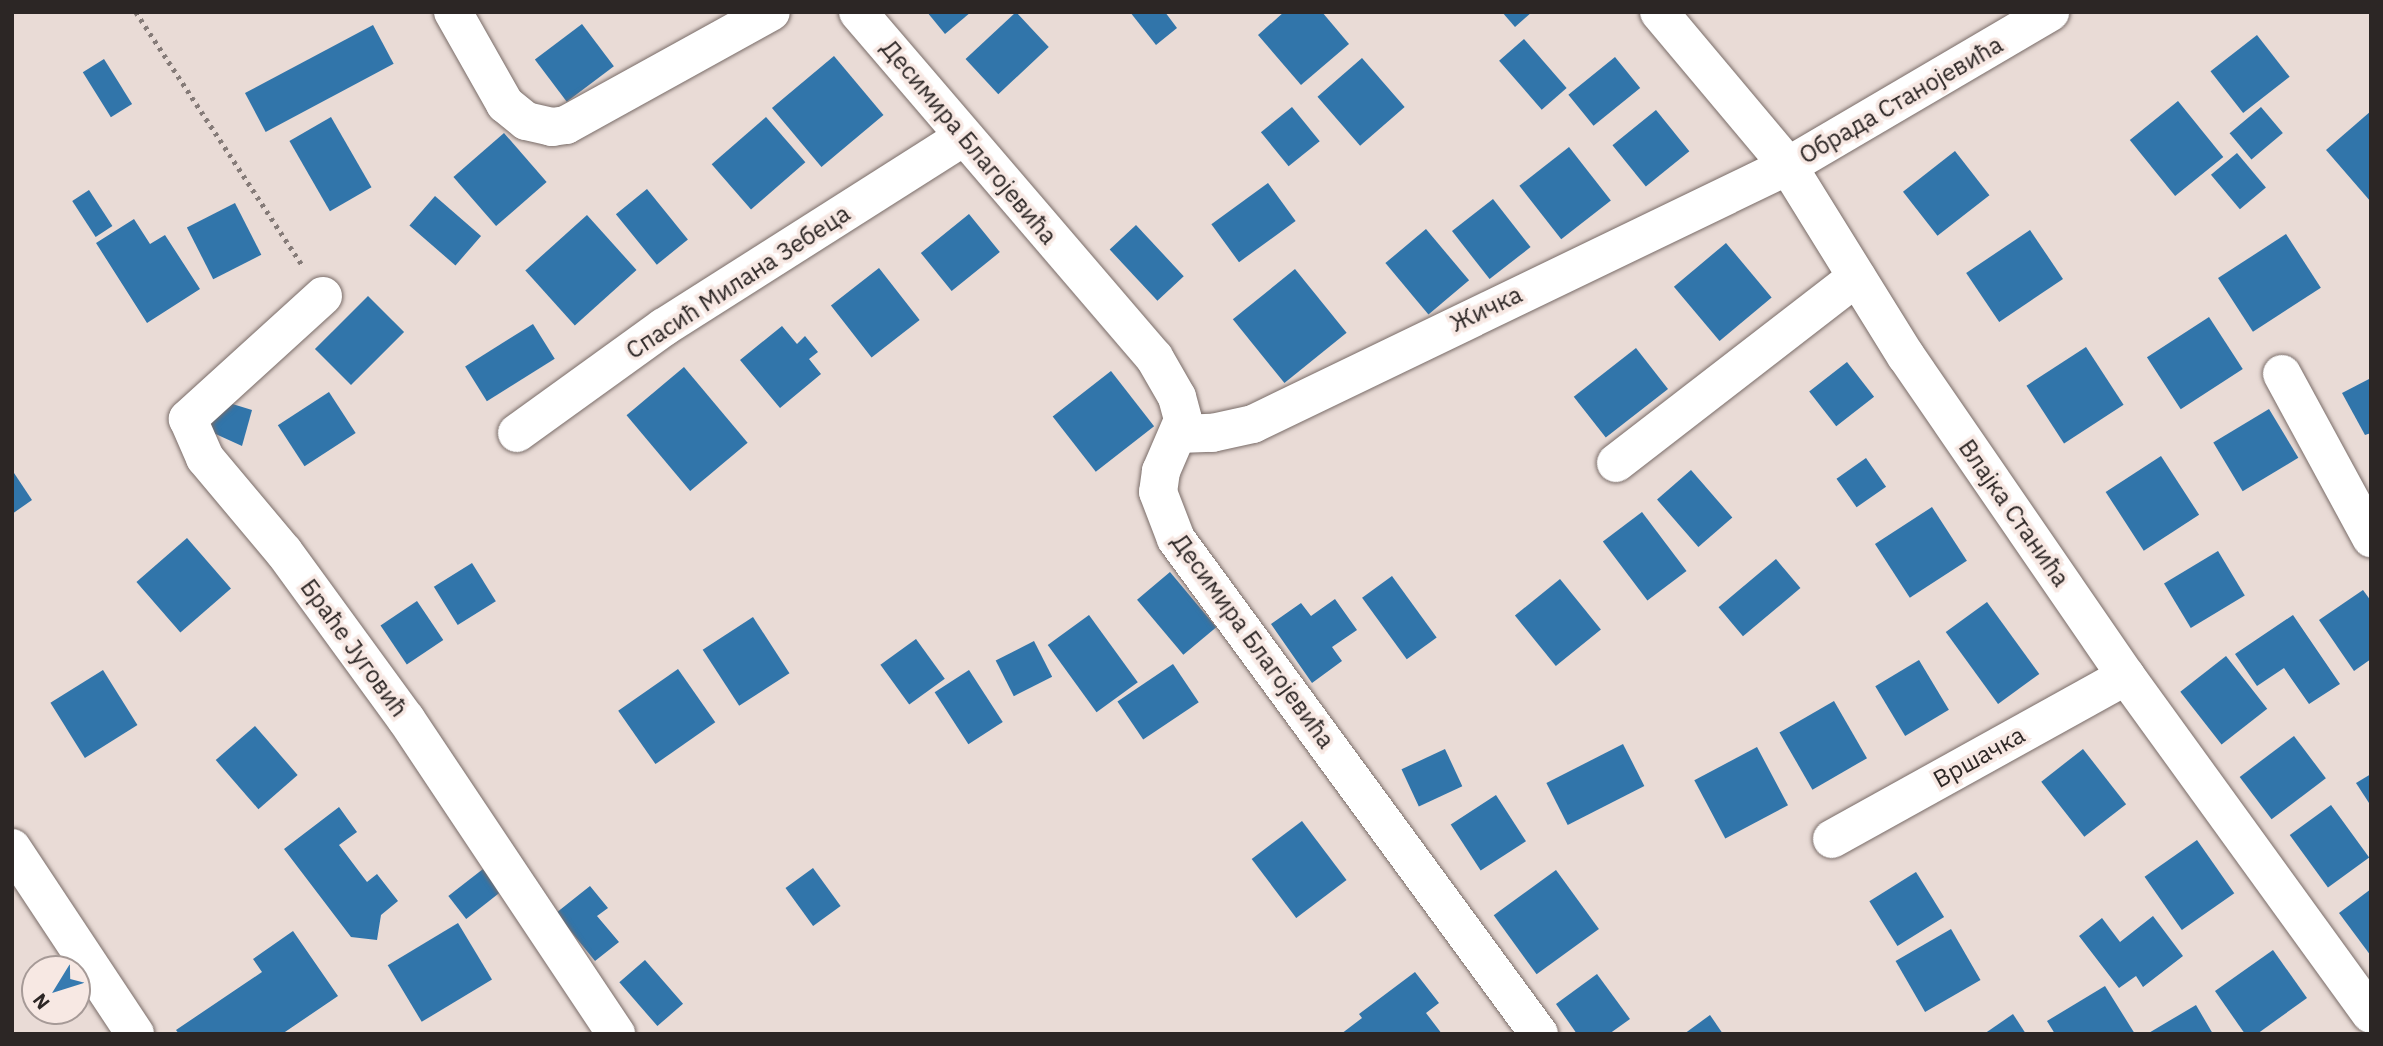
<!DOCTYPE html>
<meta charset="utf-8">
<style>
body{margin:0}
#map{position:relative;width:2383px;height:1046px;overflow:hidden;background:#e9dbd6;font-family:"IBM Plex Sans",sans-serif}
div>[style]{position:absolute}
.building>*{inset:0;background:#3175aa;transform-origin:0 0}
.path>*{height:4.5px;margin-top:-2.25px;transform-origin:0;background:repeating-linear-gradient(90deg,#857b78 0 3.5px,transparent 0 8.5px)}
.roads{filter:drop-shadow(0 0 2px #796c68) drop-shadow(0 0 2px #796c68)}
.minor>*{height:38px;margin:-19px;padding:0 19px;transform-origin:19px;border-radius:19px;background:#fff}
span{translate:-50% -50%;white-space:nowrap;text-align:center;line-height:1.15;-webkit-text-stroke:7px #f7e8e3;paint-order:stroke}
.street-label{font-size:24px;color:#2c2625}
.frame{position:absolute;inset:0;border:14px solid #2c2625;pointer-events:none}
.north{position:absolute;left:21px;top:955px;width:70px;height:70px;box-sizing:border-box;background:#f7e8e3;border:2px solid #a69a97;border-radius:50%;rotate:232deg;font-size:19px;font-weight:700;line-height:28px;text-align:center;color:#2c2625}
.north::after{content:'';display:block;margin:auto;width:24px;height:32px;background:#367ab0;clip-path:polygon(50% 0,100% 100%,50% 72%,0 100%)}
</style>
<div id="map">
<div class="building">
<div style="clip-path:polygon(927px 12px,971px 12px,945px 34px)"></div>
<div style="left:1016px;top:12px;width:48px;height:69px;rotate:47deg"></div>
<div style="clip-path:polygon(1130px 12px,1165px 12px,1177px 28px,1156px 45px)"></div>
<div style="clip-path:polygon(1284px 12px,1322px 12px,1349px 44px,1301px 85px,1258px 35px)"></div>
<div style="clip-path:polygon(1502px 12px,1532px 12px,1515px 27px)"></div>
<div style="left:582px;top:24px;width:53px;height:59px;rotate:53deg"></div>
<div style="left:373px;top:25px;width:44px;height:145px;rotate:62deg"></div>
<div style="left:2257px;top:35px;width:53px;height:59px;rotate:52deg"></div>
<div style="left:1524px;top:39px;width:65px;height:33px;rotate:49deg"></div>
<div style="left:834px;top:56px;width:77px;height:81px;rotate:50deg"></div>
<div style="left:1615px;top:57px;width:40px;height:60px;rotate:51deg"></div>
<div style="left:1362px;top:58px;width:65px;height:59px;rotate:49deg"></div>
<div style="left:104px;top:59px;width:53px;height:25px;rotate:58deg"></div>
<div style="left:2178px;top:101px;width:72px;height:62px;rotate:51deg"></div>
<div style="left:1292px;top:107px;width:44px;height:40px;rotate:51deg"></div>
<div style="left:2261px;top:107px;width:34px;height:41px;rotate:50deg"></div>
<div style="left:1656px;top:110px;width:53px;height:56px;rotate:51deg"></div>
<div style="clip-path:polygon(2371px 111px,2371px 202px,2326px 150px)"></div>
<div style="left:331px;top:117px;width:81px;height:48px;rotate:60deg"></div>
<div style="left:766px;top:117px;width:60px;height:72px;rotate:49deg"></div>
<div style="left:504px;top:133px;width:65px;height:67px;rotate:49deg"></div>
<div style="left:1569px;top:147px;width:68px;height:63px;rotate:52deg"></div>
<div style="left:1955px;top:151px;width:56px;height:66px;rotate:52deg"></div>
<div style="left:2237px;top:153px;width:45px;height:34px;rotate:50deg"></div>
<div style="left:1268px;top:183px;width:47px;height:70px;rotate:54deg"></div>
<div style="left:647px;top:189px;width:65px;height:40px;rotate:51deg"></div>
<div style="left:89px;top:190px;width:43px;height:20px;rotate:57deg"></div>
<div style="left:435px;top:196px;width:61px;height:39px;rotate:41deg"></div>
<div style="left:1493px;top:199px;width:61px;height:52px;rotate:52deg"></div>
<div style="left:235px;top:203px;width:58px;height:54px;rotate:63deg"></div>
<div style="left:969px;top:214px;width:49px;height:62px;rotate:51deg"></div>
<div style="left:587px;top:215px;width:74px;height:83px;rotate:48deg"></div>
<div style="clip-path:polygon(134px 219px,150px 244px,165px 235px,200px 289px,147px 323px,96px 243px)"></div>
<div style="left:1136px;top:225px;width:70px;height:36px;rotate:47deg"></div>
<div style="left:1426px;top:229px;width:67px;height:53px;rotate:50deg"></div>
<div style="left:2030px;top:230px;width:59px;height:77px;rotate:56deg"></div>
<div style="left:2286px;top:234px;width:64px;height:81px;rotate:57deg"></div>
<div style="left:1726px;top:243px;width:71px;height:68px;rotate:50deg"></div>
<div style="left:879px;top:268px;width:66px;height:61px;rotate:52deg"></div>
<div style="left:1295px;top:269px;width:82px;height:80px;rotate:51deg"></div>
<div style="left:368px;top:296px;width:51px;height:75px;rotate:45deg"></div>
<div style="left:2209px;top:317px;width:62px;height:74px;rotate:57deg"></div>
<div style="left:533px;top:324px;width:41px;height:80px;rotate:58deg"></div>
<div style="clip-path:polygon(782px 326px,797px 344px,805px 336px,818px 352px,809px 359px,821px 374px,780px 408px,740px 360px)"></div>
<div style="left:2086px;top:347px;width:69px;height:71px;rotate:57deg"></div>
<div style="left:1636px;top:348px;width:52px;height:79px;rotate:52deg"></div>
<div style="left:1847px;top:362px;width:44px;height:48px;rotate:52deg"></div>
<div style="left:684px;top:367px;width:99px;height:75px;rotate:50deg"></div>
<div style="left:1111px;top:371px;width:70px;height:74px;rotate:52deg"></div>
<div style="clip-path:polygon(2371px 378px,2371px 433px,2365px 435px,2342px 393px)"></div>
<div style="left:329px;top:392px;width:49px;height:61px;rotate:57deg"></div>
<div style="clip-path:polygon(226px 402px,252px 410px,242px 446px,209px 431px,216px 407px)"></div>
<div style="left:2269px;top:409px;width:57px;height:65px;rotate:59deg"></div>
<div style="left:2161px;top:456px;width:70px;height:66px;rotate:57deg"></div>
<div style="left:1866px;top:458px;width:35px;height:36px;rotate:55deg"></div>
<div style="clip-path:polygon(12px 470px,32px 500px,12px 514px)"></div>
<div style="left:1691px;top:470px;width:63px;height:45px;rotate:49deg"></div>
<div style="left:1932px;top:507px;width:64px;height:68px;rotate:57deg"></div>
<div style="left:1642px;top:512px;width:74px;height:49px;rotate:53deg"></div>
<div style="left:187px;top:538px;width:67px;height:67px;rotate:49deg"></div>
<div style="left:2218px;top:551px;width:52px;height:63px;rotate:59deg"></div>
<div style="left:1776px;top:559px;width:38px;height:75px;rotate:50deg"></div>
<div style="left:472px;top:563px;width:45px;height:45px;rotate:58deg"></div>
<div style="left:1170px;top:572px;width:72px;height:43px;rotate:50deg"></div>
<div style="left:1392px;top:576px;width:76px;height:37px;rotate:54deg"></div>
<div style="left:1560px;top:579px;width:65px;height:58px;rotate:51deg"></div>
<div style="clip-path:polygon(2363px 590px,2371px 601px,2371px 659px,2354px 671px,2319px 620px)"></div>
<div style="clip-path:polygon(1335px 599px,1357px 630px,1332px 647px,1342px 661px,1312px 683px,1271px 624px,1301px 603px,1311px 616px)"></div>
<div style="left:417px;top:601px;width:47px;height:44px;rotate:56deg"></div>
<div style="left:1987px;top:602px;width:89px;height:51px;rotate:54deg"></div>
<div style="left:1089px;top:615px;width:83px;height:51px;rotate:54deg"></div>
<div style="clip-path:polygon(2293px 615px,2340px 684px,2309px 704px,2284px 668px,2257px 686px,2235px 654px)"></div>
<div style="left:753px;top:617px;width:67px;height:60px;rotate:57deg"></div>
<div style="left:916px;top:639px;width:49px;height:44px;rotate:54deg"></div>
<div style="left:1034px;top:641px;width:40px;height:43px;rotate:63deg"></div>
<div style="left:2226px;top:656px;width:67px;height:58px;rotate:52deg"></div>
<div style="left:1919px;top:660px;width:58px;height:51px;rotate:59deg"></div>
<div style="left:1173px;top:664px;width:46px;height:67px;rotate:56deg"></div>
<div style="left:678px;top:669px;width:65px;height:73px;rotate:55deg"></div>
<div style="left:103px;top:670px;width:65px;height:62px;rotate:58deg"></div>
<div style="left:969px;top:670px;width:62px;height:41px;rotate:57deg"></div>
<div style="left:1834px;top:701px;width:66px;height:63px;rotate:60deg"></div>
<div style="left:255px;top:726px;width:65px;height:52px;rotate:49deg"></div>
<div style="left:2294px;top:736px;width:53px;height:68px;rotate:53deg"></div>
<div style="left:1623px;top:744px;width:47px;height:86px;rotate:63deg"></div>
<div style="left:1757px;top:747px;width:66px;height:71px;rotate:62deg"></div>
<div style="left:1445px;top:749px;width:41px;height:48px;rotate:65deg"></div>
<div style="left:2083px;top:749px;width:70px;height:53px;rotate:52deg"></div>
<div style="clip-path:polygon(2371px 774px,2371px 806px,2356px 783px)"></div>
<div style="left:1496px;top:795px;width:55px;height:54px;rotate:57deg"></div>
<div style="left:2331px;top:805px;width:65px;height:51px;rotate:54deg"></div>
<div style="clip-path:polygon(339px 807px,357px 832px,339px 845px,367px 882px,377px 874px,398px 901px,381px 915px,377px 940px,351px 937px,284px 849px)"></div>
<div style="left:1302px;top:821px;width:74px;height:63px;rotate:53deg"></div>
<div style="left:2197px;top:840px;width:65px;height:64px;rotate:55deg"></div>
<div style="left:813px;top:868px;width:47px;height:34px;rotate:54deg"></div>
<div style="left:483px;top:869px;width:29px;height:44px;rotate:52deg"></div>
<div style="left:1556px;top:870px;width:73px;height:77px;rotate:54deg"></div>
<div style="left:1916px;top:872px;width:53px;height:55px;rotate:58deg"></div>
<div style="clip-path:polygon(590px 886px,608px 908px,597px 916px,619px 942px,595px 961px,556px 913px)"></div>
<div style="clip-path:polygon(2371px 889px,2371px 956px,2339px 913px)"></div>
<div style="clip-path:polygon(2153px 916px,2183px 956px,2143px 987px,2136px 976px,2119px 988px,2079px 936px,2102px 918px,2120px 942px)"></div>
<div style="left:458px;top:923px;width:66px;height:82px;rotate:59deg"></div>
<div style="left:1951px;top:929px;width:59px;height:64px;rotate:60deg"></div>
<div style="clip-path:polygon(293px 931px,338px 996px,282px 1034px,179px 1034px,176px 1030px,262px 972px,253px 959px)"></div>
<div style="clip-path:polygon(2273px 950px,2307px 998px,2257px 1034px,2245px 1034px,2215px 991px)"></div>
<div style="left:645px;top:960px;width:58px;height:34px;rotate:49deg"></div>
<div style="clip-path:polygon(1415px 972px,1439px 1003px,1426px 1013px,1442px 1034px,1341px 1034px,1362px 1018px,1359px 1014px)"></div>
<div style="clip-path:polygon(1597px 974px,1630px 1019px,1609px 1034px,1577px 1034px,1556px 1004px)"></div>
<div style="clip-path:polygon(2105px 986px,2135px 1034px,2055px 1034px,2047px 1021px)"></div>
<div style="clip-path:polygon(2196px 1005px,2213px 1034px,2147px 1034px)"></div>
<div style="clip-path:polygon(2013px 1014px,2026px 1034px,1984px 1034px)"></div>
<div style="clip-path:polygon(1710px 1015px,1723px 1034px,1684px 1034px)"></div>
</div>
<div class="path">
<div style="left:136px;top:12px;width:304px;rotate:56.7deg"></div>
</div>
<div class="roads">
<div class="minor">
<div style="left:453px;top:12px;width:106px;rotate:60.5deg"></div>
<div style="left:505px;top:104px;width:27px;rotate:39deg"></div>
<div style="left:526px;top:121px;width:27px;rotate:13deg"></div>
<div style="left:552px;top:127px;width:14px;rotate:-8deg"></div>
<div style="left:566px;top:125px;width:234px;rotate:-28.9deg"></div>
<div style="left:858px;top:12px;width:455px;rotate:49.4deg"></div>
<div style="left:1154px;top:357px;width:46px;rotate:60.1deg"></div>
<div style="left:1177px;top:397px;width:24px;rotate:75deg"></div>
<div style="left:1183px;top:420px;width:56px;rotate:113.3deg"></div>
<div style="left:1161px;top:471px;width:21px;rotate:98deg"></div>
<div style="left:1158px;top:492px;width:50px;rotate:69deg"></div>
<div style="left:1176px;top:539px;width:614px;rotate:53.75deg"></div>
<div style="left:1659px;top:12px;width:201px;rotate:50deg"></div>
<div style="left:1788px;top:166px;width:224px;rotate:58.2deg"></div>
<div style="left:1906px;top:356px;width:388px;rotate:55.5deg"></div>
<div style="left:2126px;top:676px;width:417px;rotate:54.1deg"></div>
<div style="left:323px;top:296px;width:183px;rotate:137.7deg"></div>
<div style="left:188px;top:419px;width:43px;rotate:66.4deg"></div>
<div style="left:205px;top:458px;width:123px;rotate:50deg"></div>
<div style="left:284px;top:552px;width:207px;rotate:53.9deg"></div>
<div style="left:406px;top:719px;width:379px;rotate:56.3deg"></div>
<div style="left:2282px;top:374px;width:187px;rotate:61.5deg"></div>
<div style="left:517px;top:433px;width:181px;rotate:-35.8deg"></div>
<div style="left:664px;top:327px;width:354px;rotate:-32.4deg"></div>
<div style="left:1179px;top:434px;width:33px;rotate:-2deg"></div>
<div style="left:1212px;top:433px;width:42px;rotate:-12.4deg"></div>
<div style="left:1253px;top:424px;width:594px;rotate:-25.75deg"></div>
<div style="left:1788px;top:166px;width:304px;rotate:-30.4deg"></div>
<div style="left:1616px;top:463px;width:304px;rotate:-37.7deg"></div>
<div style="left:1832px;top:839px;width:336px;rotate:-29deg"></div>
<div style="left:12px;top:848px;width:223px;rotate:56.5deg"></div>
</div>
</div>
<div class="street-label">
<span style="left:1901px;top:100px;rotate:-30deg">Обрада Станојевића</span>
<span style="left:969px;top:142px;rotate:50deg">Десимира Благојевића</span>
<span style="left:738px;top:282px;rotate:-33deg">Спасић Милана Зебеца</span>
<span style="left:1486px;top:309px;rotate:-25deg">Жичка</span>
<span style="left:2014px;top:513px;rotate:55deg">Влајка Станића</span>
<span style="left:1253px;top:641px;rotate:54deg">Десимира Благојевића</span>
<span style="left:354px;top:648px;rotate:54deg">Браће Југовић</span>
<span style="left:1979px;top:757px;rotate:-29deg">Вршачка</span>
</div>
<div class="frame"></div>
<div class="north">N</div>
</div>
